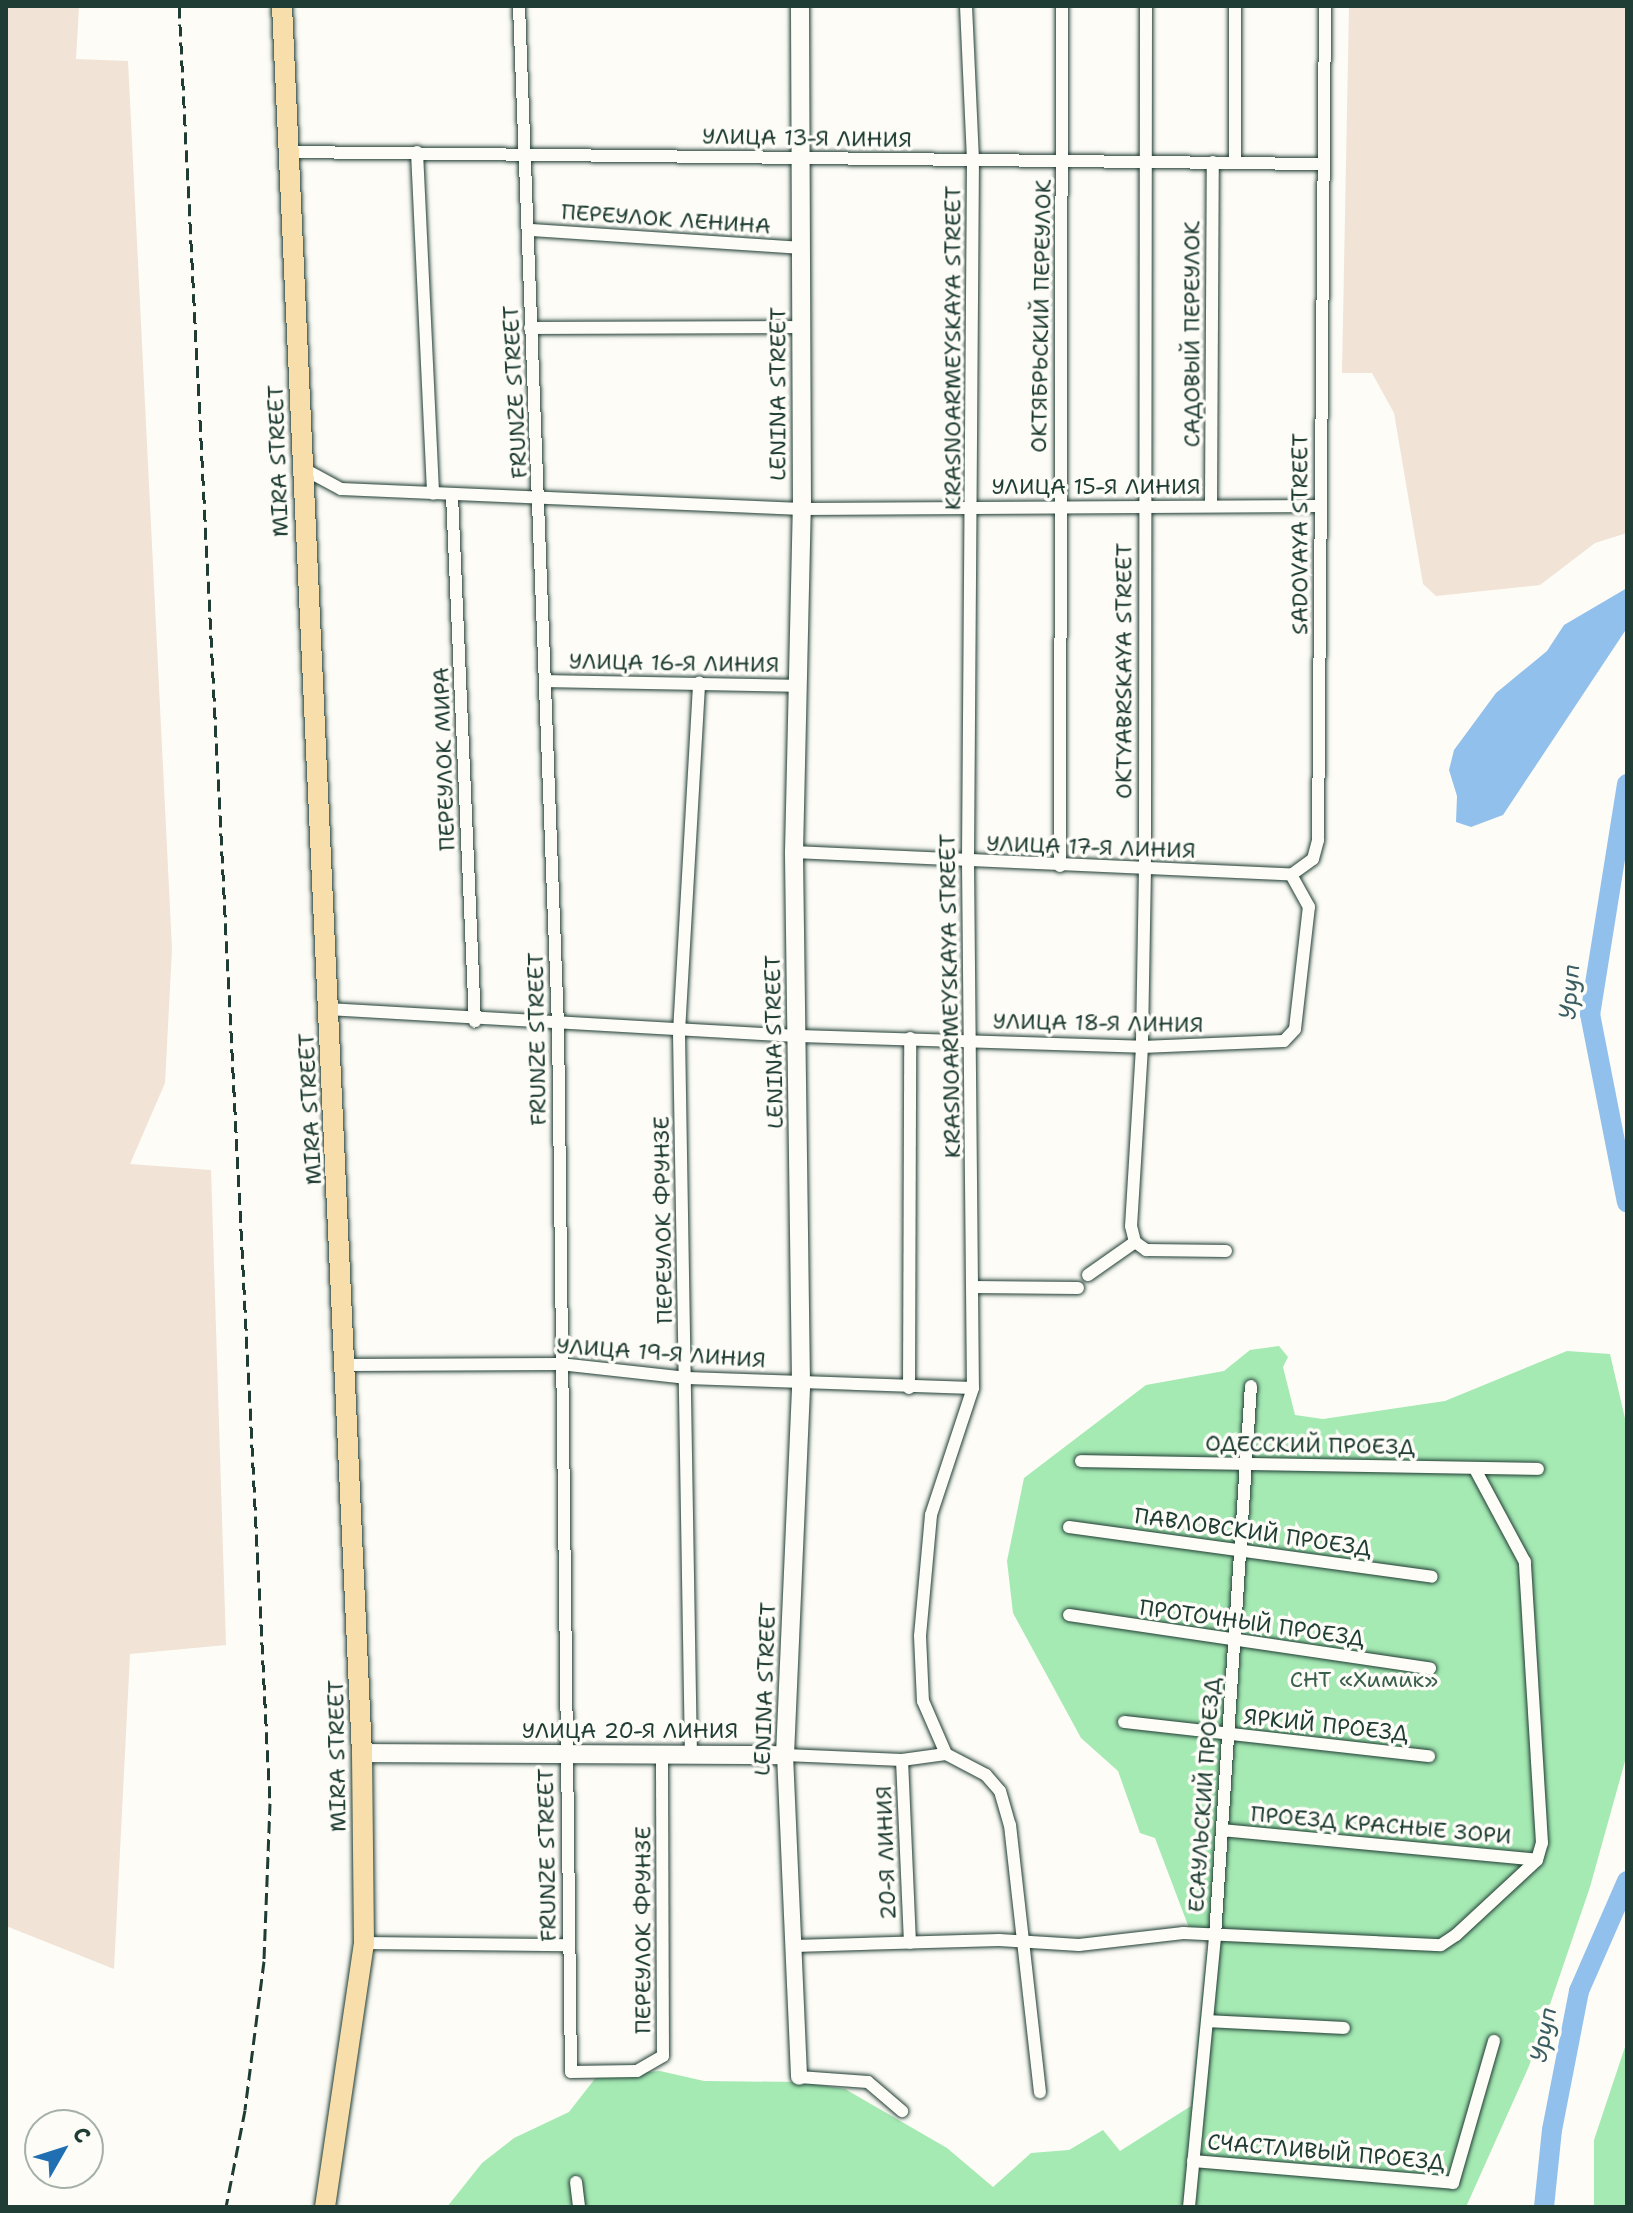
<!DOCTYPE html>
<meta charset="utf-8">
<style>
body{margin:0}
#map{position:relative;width:1633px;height:2213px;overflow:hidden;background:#fdfcf7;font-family:"Shantell Sans",sans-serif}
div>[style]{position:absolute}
.built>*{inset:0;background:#f1e3d6}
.green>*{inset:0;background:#a5e9b3}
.water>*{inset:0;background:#90c0eb}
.river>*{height:20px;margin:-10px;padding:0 10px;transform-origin:10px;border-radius:10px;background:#90c0eb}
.roads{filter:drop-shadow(0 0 2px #1f3d34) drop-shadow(0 0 2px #1f3d34)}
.minor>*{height:12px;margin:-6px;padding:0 6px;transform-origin:6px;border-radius:6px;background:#fdfcf7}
.tertiary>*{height:16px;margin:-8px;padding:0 8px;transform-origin:8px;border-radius:8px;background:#fdfcf7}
.secondary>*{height:18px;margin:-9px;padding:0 9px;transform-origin:9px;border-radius:9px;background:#fdfcf7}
.primary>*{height:20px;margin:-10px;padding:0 10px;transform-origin:10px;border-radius:10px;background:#f8deab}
.rail>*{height:3px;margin-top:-1.5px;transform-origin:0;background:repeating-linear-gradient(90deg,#1f3d34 0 12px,transparent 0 18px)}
span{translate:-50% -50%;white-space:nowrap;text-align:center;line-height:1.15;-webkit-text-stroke:7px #fdfcf7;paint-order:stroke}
.street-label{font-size:22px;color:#1f3d34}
.park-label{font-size:22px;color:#3a5f4d}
.water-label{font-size:24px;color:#3b5e62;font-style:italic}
.frame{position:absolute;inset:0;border:8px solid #1f3d34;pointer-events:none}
.north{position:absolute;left:24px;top:2109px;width:80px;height:80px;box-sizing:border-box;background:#fdfcf7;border:2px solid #a4b0a9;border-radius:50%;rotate:51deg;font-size:22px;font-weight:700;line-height:32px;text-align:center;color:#1f3d34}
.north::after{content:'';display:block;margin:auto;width:28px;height:36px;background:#1f6fb2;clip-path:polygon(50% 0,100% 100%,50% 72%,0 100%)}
</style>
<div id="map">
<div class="built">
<div style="clip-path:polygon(6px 6px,79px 6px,76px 59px,128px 61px,172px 949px,165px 1083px,130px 1164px,211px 1170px,226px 1645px,130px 1654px,114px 1969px,6px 1926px)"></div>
<div style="clip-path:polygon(1349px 6px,1627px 6px,1627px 533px,1595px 543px,1540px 585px,1436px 596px,1423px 584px,1394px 413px,1372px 373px,1342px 373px)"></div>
</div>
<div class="green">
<div style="clip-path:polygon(1279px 1346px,1288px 1357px,1283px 1367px,1295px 1415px,1323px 1419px,1445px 1401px,1567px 1351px,1610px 1354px,1627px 1427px,1627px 1754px,1590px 1887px,1529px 2066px,1466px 2207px,447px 2207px,482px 2163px,514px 2138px,569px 2112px,597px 2076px,660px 2071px,704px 2081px,800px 2082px,845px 2089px,947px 2148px,993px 2187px,1031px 2153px,1069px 2150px,1103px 2130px,1120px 2151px,1191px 2106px,1207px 1950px,1215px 1936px,1189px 1928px,1155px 1838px,1140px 1833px,1118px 1771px,1081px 1738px,1013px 1613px,1007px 1561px,1024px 1478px,1146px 1385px,1224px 1371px,1250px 1350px)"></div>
<div style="clip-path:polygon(1627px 2041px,1627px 2207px,1594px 2207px,1594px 2140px)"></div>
</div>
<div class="water">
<div style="clip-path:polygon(1627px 588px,1627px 628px,1503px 815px,1471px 827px,1456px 822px,1457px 796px,1449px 770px,1454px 750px,1496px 693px,1547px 651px,1564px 625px)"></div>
</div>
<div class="river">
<div style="left:1627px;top:784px;width:233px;rotate:99.1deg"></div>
<div style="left:1590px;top:1014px;width:192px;rotate:78.9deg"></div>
<div style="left:1544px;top:2207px;width:77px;rotate:-84.1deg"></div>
<div style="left:1552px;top:2130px;width:142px;rotate:-79deg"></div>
<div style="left:1579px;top:1991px;width:120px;rotate:-66.4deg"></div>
</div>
<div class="roads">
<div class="minor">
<div style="left:519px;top:6px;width:1019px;rotate:87.81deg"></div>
<div style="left:558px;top:1024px;width:1048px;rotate:89.29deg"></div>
<div style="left:571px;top:2072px;width:66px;rotate:-0.9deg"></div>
<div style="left:637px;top:2071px;width:30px;rotate:-30deg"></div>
<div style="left:663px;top:2056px;width:300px;rotate:-90.2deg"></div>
<div style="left:966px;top:6px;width:153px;rotate:87.4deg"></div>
<div style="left:973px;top:159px;width:703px;rotate:90.41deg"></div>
<div style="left:968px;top:862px;width:526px;rotate:89.46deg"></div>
<div style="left:973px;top:1388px;width:134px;rotate:108.3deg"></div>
<div style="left:931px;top:1515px;width:121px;rotate:95.2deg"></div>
<div style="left:920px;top:1636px;width:65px;rotate:87.4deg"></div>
<div style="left:923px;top:1701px;width:58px;rotate:66.5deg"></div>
<div style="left:946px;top:1754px;width:45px;rotate:27.7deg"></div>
<div style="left:986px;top:1775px;width:21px;rotate:49deg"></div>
<div style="left:1000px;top:1791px;width:35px;rotate:74deg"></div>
<div style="left:1010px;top:1825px;width:269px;rotate:83.6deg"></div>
<div style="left:1146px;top:6px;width:862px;rotate:90.07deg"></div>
<div style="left:1145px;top:868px;width:179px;rotate:91deg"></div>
<div style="left:1142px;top:1047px;width:179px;rotate:93.5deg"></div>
<div style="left:1131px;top:1226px;width:16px;rotate:76deg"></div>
<div style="left:1135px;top:1242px;width:14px;rotate:36deg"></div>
<div style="left:1146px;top:1250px;width:80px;rotate:0.7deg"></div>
<div style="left:291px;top:152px;width:1031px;rotate:0.67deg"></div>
<div style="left:417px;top:152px;width:342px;rotate:87.3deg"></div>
<div style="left:1235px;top:162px;width:156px;rotate:-90deg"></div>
<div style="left:530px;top:230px;width:271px;rotate:3.8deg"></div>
<div style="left:530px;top:328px;width:271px;rotate:-0.2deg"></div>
<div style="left:302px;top:468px;width:44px;rotate:28.3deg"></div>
<div style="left:341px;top:489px;width:461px;rotate:2.5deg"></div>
<div style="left:802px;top:509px;width:517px;rotate:-0.33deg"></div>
<div style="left:452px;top:495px;width:527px;rotate:87.5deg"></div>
<div style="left:1211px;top:506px;width:344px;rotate:-89.7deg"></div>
<div style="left:548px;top:681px;width:252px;rotate:1.1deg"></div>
<div style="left:794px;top:852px;width:498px;rotate:2.6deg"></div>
<div style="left:1060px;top:866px;width:860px;rotate:-89.87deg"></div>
<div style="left:329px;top:1009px;width:471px;rotate:3.3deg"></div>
<div style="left:799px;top:1036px;width:343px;rotate:1.8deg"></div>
<div style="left:1142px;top:1047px;width:142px;rotate:-2.4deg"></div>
<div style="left:1284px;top:1041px;width:16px;rotate:-47deg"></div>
<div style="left:1295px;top:1029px;width:123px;rotate:-83.5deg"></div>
<div style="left:1309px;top:907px;width:37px;rotate:-119deg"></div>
<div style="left:1291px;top:875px;width:27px;rotate:-36deg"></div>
<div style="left:1313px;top:859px;width:20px;rotate:-75deg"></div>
<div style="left:1318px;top:840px;width:834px;rotate:-89.52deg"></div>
<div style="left:1088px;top:1275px;width:57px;rotate:-35.1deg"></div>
<div style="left:973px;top:1287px;width:105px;rotate:0.5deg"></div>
<div style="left:347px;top:1365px;width:213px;rotate:-0.3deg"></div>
<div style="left:560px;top:1364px;width:128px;rotate:6.3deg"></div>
<div style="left:687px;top:1378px;width:286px;rotate:2deg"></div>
<div style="left:909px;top:1388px;width:350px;rotate:-89.8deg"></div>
<div style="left:1081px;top:1461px;width:457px;rotate:1deg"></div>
<div style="left:1069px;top:1527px;width:366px;rotate:7.8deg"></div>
<div style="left:1069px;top:1615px;width:365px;rotate:8.4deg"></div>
<div style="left:1124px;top:1722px;width:307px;rotate:6.4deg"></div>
<div style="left:785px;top:1755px;width:117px;rotate:2.4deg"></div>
<div style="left:902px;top:1760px;width:44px;rotate:-7.8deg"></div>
<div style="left:691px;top:1757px;width:725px;rotate:-90.95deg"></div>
<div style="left:679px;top:1032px;width:350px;rotate:-86.7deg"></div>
<div style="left:902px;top:1760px;width:183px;rotate:87.5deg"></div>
<div style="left:1222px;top:1830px;width:316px;rotate:5.4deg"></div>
<div style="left:364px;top:1943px;width:205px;rotate:0.6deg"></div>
<div style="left:794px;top:1946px;width:205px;rotate:-1.7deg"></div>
<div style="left:999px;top:1940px;width:80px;rotate:3.6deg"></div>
<div style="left:1079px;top:1945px;width:105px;rotate:-6.6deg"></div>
<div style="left:1183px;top:1933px;width:258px;rotate:2.7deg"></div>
<div style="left:1441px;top:1945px;width:18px;rotate:-34deg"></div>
<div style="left:1456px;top:1935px;width:110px;rotate:-42.8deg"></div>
<div style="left:1537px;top:1860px;width:18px;rotate:-74deg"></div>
<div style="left:1542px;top:1843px;width:282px;rotate:-93.5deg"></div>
<div style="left:1525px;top:1562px;width:103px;rotate:-118.3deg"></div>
<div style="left:1207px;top:2021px;width:137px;rotate:2.9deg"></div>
<div style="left:799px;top:2077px;width:69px;rotate:4.1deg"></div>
<div style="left:868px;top:2082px;width:45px;rotate:40.5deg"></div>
<div style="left:1193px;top:2161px;width:261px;rotate:4.8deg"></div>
<div style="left:1453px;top:2183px;width:148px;rotate:-73.9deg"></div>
<div style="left:576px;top:2182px;width:25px;rotate:83deg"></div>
<div style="left:1189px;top:2207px;width:272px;rotate:-84.5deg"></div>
<div style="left:1215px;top:1936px;width:551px;rotate:-86.26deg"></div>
</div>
<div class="tertiary">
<div style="left:785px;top:1755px;width:322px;rotate:87.5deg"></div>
</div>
<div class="secondary">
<div style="left:362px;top:1753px;width:423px;rotate:0.3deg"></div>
<div style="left:785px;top:1755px;width:372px;rotate:-87.5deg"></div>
<div style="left:801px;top:1383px;width:531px;rotate:-90.76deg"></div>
<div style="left:794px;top:852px;width:343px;rotate:-88.7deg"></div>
<div style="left:802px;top:509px;width:503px;rotate:-90.23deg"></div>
</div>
<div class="primary">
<div style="left:282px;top:6px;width:1749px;rotate:87.38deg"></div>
<div style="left:362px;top:1753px;width:190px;rotate:89.4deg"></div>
<div style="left:364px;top:1943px;width:267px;rotate:98.4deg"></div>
</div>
</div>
<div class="rail">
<div style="left:179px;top:6px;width:1799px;rotate:87.1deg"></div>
<div style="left:270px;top:1803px;width:158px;rotate:92.2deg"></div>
<div style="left:264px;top:1961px;width:150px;rotate:97.3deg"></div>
<div style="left:245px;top:2110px;width:99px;rotate:101.1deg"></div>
</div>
<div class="street-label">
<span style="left:807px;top:138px;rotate:1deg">УЛИЦА 13-Я ЛИНИЯ</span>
<span style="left:666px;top:219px;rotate:4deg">ПЕРЕУЛОК ЛЕНИНА</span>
<span style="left:1041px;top:316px;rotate:-89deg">ОКТЯБРЬСКИЙ ПЕРЕУЛОК</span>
<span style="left:1192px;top:334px;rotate:-90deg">САДОВЫЙ ПЕРЕУЛОК</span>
<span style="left:953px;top:348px;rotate:-90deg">KRASNOARMEYSKAYA STREET</span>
<span style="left:515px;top:392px;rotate:-93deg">FRUNZE STREET</span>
<span style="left:778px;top:394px;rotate:-90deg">LENINA STREET</span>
<span style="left:278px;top:461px;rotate:-92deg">MIRA STREET</span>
<span style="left:1096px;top:487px">УЛИЦА 15-Я ЛИНИЯ</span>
<span style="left:1300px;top:534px;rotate:-90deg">SADOVAYA STREET</span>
<span style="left:674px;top:663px;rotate:1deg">УЛИЦА 16-Я ЛИНИЯ</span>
<span style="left:1124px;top:671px;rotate:-90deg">OKTYABRSKAYA STREET</span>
<span style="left:444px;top:759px;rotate:-92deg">ПЕРЕУЛОК МИРА</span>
<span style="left:1091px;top:847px;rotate:2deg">УЛИЦА 17-Я ЛИНИЯ</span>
<span style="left:950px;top:996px;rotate:-91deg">KRASNOARMEYSKAYA STREET</span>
<span style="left:1098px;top:1023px;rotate:1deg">УЛИЦА 18-Я ЛИНИЯ</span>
<span style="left:537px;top:1039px;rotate:-91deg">FRUNZE STREET</span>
<span style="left:774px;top:1042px;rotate:-91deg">LENINA STREET</span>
<span style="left:310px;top:1109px;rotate:-93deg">MIRA STREET</span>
<span style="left:663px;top:1220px;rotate:-91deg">ПЕРЕУЛОК ФРУНЗЕ</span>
<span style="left:661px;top:1353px;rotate:4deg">УЛИЦА 19-Я ЛИНИЯ</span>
<span style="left:1310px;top:1445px;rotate:1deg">ОДЕССКИЙ ПРОЕЗД</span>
<span style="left:1253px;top:1532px;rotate:8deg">ПАВЛОВСКИЙ ПРОЕЗД</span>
<span style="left:1252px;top:1623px;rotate:8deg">ПРОТОЧНЫЙ ПРОЕЗД</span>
<span style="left:765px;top:1689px;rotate:-88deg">LENINA STREET</span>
<span style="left:1326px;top:1725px;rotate:6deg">ЯРКИЙ ПРОЕЗД</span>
<span style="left:630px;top:1731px">УЛИЦА 20-Я ЛИНИЯ</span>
<span style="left:337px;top:1756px;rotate:-91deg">MIRA STREET</span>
<span style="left:1204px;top:1795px;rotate:-86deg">ЕСАУЛЬСКИЙ ПРОЕЗД</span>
<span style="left:1381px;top:1825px;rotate:5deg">ПРОЕЗД КРАСНЫЕ ЗОРИ</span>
<span style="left:886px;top:1853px;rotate:-92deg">20-Я ЛИНИЯ</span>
<span style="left:547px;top:1855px;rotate:-91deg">FRUNZE STREET</span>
<span style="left:643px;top:1930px;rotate:-90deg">ПЕРЕУЛОК ФРУНЗЕ</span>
<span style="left:1326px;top:2152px;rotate:5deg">СЧАСТЛИВЫЙ ПРОЕЗД</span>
</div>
<div class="park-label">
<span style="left:1364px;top:1680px">СНТ «Химик»</span>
</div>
<div class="water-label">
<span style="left:1570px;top:992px;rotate:-86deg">Уруп</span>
<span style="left:1544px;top:2035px;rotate:-79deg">Уруп</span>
</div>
<div class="frame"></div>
<div class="north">С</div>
</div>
